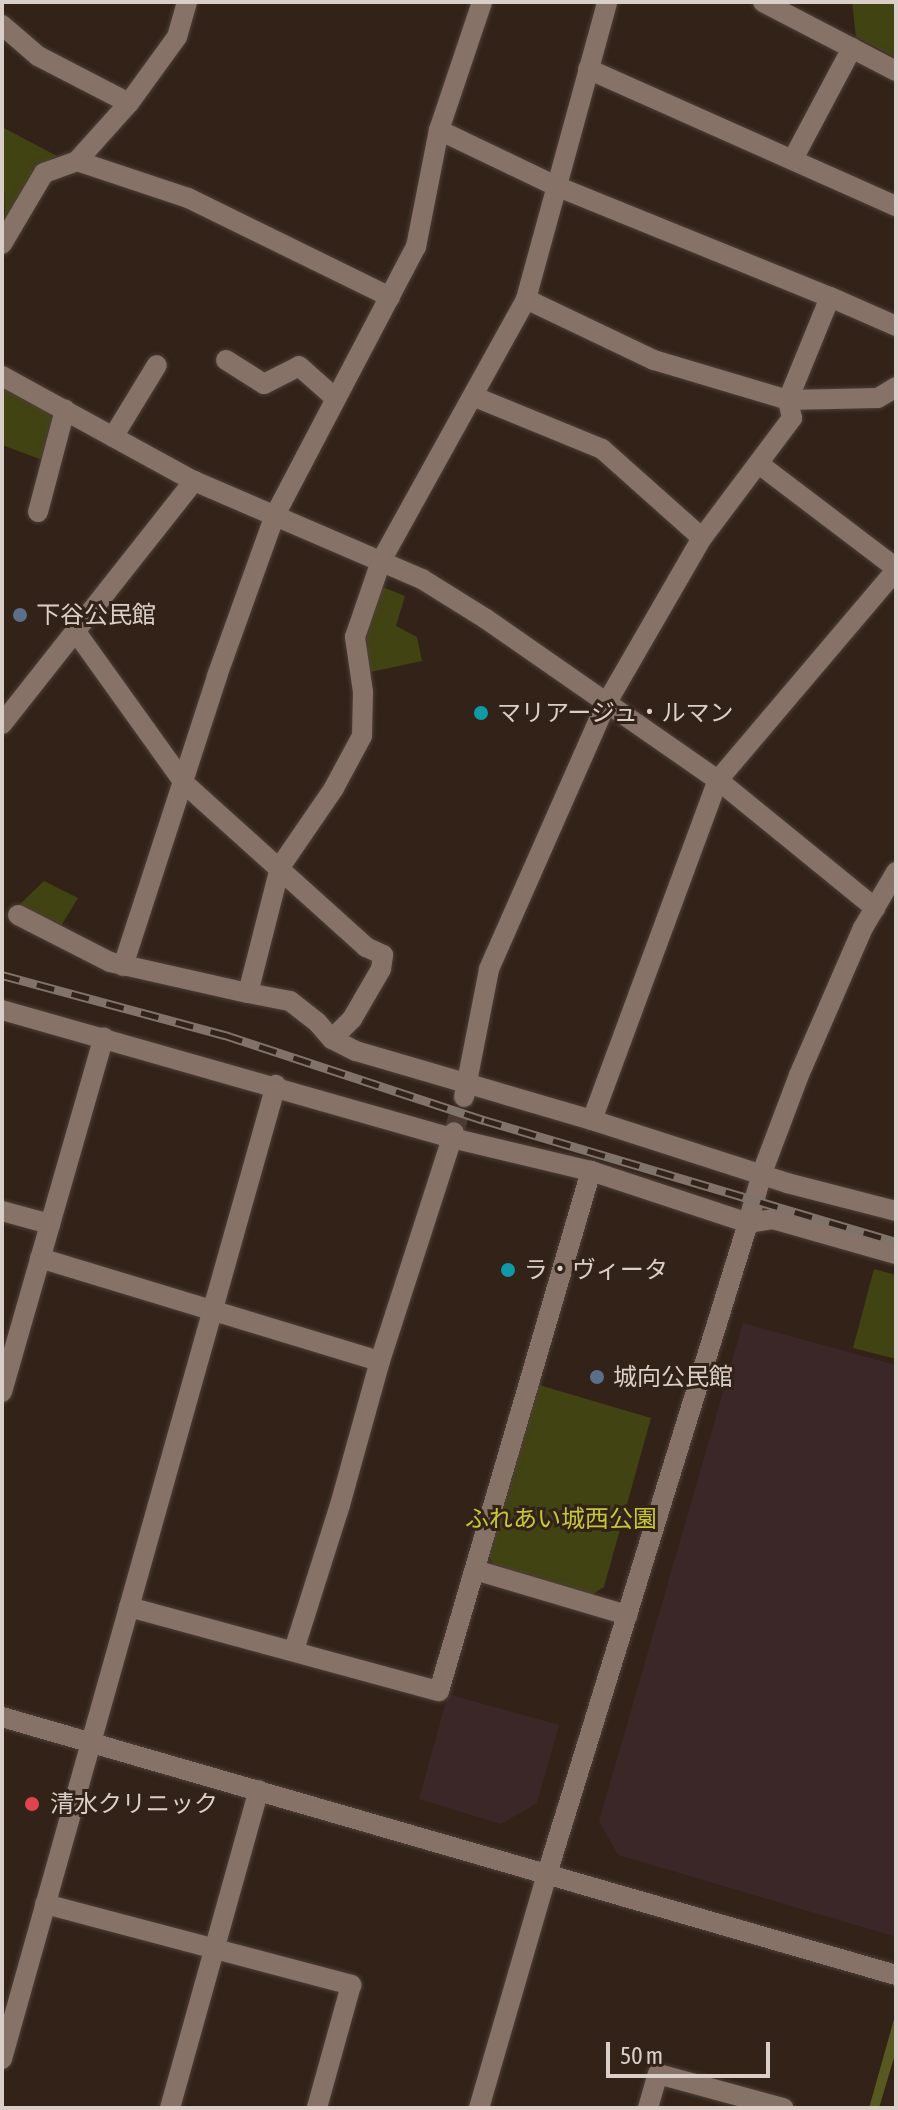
<!DOCTYPE html>
<meta charset="utf-8">
<style>
body{margin:0}
#map{position:relative;width:898px;height:2110px;overflow:hidden;background:#322218;font-family:"Asap Condensed","Noto Sans JP",sans-serif}
div>[style]{position:absolute}
.commercial>*{inset:0;background:#3b2728}
.green>*{inset:0;background:#424312}
.forest>*{inset:0;background:#585920}
.street-tunnel>*{height:20px;margin-top:-10px;transform-origin:0;background:repeating-linear-gradient(90deg,#4b3c32 0 20px,transparent 0 30px)}
.roads{filter:drop-shadow(0 0 2px #4c3e37) drop-shadow(0 0 2px #4c3e37)}
.street>*{height:20px;margin:-10px;padding:0 10px;transform-origin:10px;border-radius:10px;background:#867266}
.secondary>*{height:20px;margin:-10px;padding:0 10px;transform-origin:10px;border-radius:10px;background:#867266}
.rail>*{height:9px;margin-top:-4.5px;transform-origin:0;background:repeating-linear-gradient(90deg,#322218 0 18px,#80736a 0 36px);box-sizing:border-box;border-block:2px solid #80736a}
.dots>*{width:22px;height:22px;translate:-50% -50%;box-sizing:border-box;border:4px solid #322218;border-radius:50%}
span{translate:-50% -50%;white-space:nowrap;text-align:center;line-height:1.15;-webkit-text-stroke:6px #322218;paint-order:stroke}
.poi-label{font-size:24px;color:#dacfc8}
.left{translate:0 -50%;text-align:left}
.park-label{font-size:24px;color:#c5c835}
.frame{position:absolute;inset:0;border:4px solid #dacfc8;pointer-events:none}
.scale{position:absolute;left:606px;top:2042px;width:164px;height:36px;box-sizing:border-box;border:4px solid #dacfc8;border-top:0;padding-left:10px;font-size:24px;line-height:28px;white-space:nowrap;color:#dacfc8;-webkit-text-stroke:6px #322218;paint-order:stroke}
</style>
<div id="map">
<div class="commercial">
<div style="clip-path:polygon(743px 1323px,896px 1365px,896px 1937px,618px 1855px,599px 1821px)"></div>
<div style="clip-path:polygon(448px 1694px,559px 1725px,537px 1803px,501px 1824px,419px 1799px)"></div>
</div>
<div class="green">
<div style="clip-path:polygon(852px 2px,896px 2px,896px 58px,856px 37px)"></div>
<div style="clip-path:polygon(2px 127px,57px 156px,35px 169px,5px 220px)"></div>
<div style="clip-path:polygon(2px 387px,55px 415px,45px 461px,2px 445px)"></div>
<div style="clip-path:polygon(380px 586px,405px 596px,396px 626px,417px 637px,422px 661px,366px 673px,367px 622px)"></div>
<div style="clip-path:polygon(44px 881px,78px 898px,61px 926px,19px 905px)"></div>
<div style="clip-path:polygon(874px 1269px,896px 1275px,896px 1359px,853px 1348px)"></div>
<div style="clip-path:polygon(539px 1385px,651px 1418px,604px 1587px,590px 1596px,493px 1564px,487px 1553px)"></div>
</div>
<div class="forest">
<div style="clip-path:polygon(896px 2012px,896px 2051px,879px 2108px,869px 2108px)"></div>
</div>
<div class="street-tunnel">
<div style="left:454px;top:1132px;width:36px;rotate:-74deg"></div>
</div>
<div class="roads">
<div class="street">
<div style="left:763px;top:2px;width:150px;rotate:27.4deg"></div>
<div style="left:2px;top:25px;width:48px;rotate:40.7deg"></div>
<div style="left:38px;top:56px;width:102px;rotate:27.3deg"></div>
<div style="left:588px;top:69px;width:337px;rotate:24deg"></div>
<div style="left:439px;top:130px;width:130px;rotate:25.6deg"></div>
<div style="left:556px;top:186px;width:296px;rotate:22.1deg"></div>
<div style="left:793px;top:159px;width:126px;rotate:-62deg"></div>
<div style="left:77px;top:161px;width:117px;rotate:18.4deg"></div>
<div style="left:188px;top:198px;width:225px;rotate:26.1deg"></div>
<div style="left:2px;top:244px;width:82px;rotate:-59.4deg"></div>
<div style="left:44px;top:173px;width:35px;rotate:-20deg"></div>
<div style="left:77px;top:161px;width:78px;rotate:-48.1deg"></div>
<div style="left:129px;top:103px;width:82px;rotate:-54deg"></div>
<div style="left:177px;top:37px;width:36px;rotate:-74deg"></div>
<div style="left:526px;top:299px;width:142px;rotate:25.5deg"></div>
<div style="left:654px;top:360px;width:140px;rotate:16.6deg"></div>
<div style="left:788px;top:400px;width:111px;rotate:-67.8deg"></div>
<div style="left:830px;top:297px;width:72px;rotate:23.7deg"></div>
<div style="left:226px;top:360px;width:45px;rotate:32.3deg"></div>
<div style="left:264px;top:384px;width:39px;rotate:-27deg"></div>
<div style="left:299px;top:366px;width:48px;rotate:41.6deg"></div>
<div style="left:2px;top:376px;width:219px;rotate:28.7deg"></div>
<div style="left:194px;top:481px;width:248px;rotate:23.3deg"></div>
<div style="left:422px;top:579px;width:75px;rotate:32deg"></div>
<div style="left:486px;top:619px;width:282px;rotate:34.8deg"></div>
<div style="left:718px;top:780px;width:203px;rotate:39.2deg"></div>
<div style="left:113px;top:437px;width:84px;rotate:-58.6deg"></div>
<div style="left:759px;top:464px;width:172px;rotate:37.2deg"></div>
<div style="left:38px;top:512px;width:106px;rotate:-75.2deg"></div>
<div style="left:702px;top:538px;width:150px;rotate:-53.1deg"></div>
<div style="left:792px;top:418px;width:18px;rotate:-103deg"></div>
<div style="left:788px;top:400px;width:90px;rotate:-1.3deg"></div>
<div style="left:878px;top:398px;width:21px;rotate:-31deg"></div>
<div style="left:76px;top:632px;width:187px;rotate:54.4deg"></div>
<div style="left:185px;top:784px;width:244px;rotate:42deg"></div>
<div style="left:366px;top:947px;width:19px;rotate:25deg"></div>
<div style="left:383px;top:955px;width:14px;rotate:98deg"></div>
<div style="left:381px;top:969px;width:58px;rotate:120.1deg"></div>
<div style="left:352px;top:1019px;width:28px;rotate:135deg"></div>
<div style="left:2px;top:724px;width:310px;rotate:-51.7deg"></div>
<div style="left:18px;top:915px;width:103px;rotate:27.1deg"></div>
<div style="left:110px;top:962px;width:141px;rotate:12.7deg"></div>
<div style="left:248px;top:993px;width:130px;rotate:-75.7deg"></div>
<div style="left:280px;top:867px;width:96px;rotate:-55.6deg"></div>
<div style="left:334px;top:788px;width:59px;rotate:-61.7deg"></div>
<div style="left:362px;top:736px;width:44px;rotate:-88.7deg"></div>
<div style="left:363px;top:692px;width:56px;rotate:-98.3deg"></div>
<div style="left:355px;top:637px;width:80px;rotate:-71.1deg"></div>
<div style="left:381px;top:561px;width:299px;rotate:-61deg"></div>
<div style="left:526px;top:299px;width:308px;rotate:-74.7deg"></div>
<div style="left:123px;top:966px;width:305px;rotate:-72deg"></div>
<div style="left:217px;top:676px;width:171px;rotate:-70.2deg"></div>
<div style="left:275px;top:515px;width:303px;rotate:-62.3deg"></div>
<div style="left:416px;top:247px;width:119px;rotate:-78.9deg"></div>
<div style="left:439px;top:130px;width:135px;rotate:-71.4deg"></div>
<div style="left:248px;top:993px;width:43px;rotate:10.8deg"></div>
<div style="left:290px;top:1001px;width:34px;rotate:38deg"></div>
<div style="left:317px;top:1022px;width:23px;rotate:49deg"></div>
<div style="left:332px;top:1039px;width:27px;rotate:27deg"></div>
<div style="left:356px;top:1051px;width:246px;rotate:16.3deg"></div>
<div style="left:592px;top:1120px;width:205px;rotate:17.9deg"></div>
<div style="left:787px;top:1183px;width:113px;rotate:14.4deg"></div>
<div style="left:2px;top:1010px;width:468px;rotate:15.9deg"></div>
<div style="left:452px;top:1138px;width:6px;rotate:-72deg"></div>
<div style="left:464px;top:1097px;width:130px;rotate:-78.9deg"></div>
<div style="left:489px;top:969px;width:290px;rotate:-66.2deg"></div>
<div style="left:606px;top:704px;width:192px;rotate:-60deg"></div>
<div style="left:702px;top:538px;width:134px;rotate:-138.3deg"></div>
<div style="left:602px;top:449px;width:139px;rotate:-157.7deg"></div>
<div style="left:592px;top:1120px;width:363px;rotate:-69.7deg"></div>
<div style="left:718px;top:780px;width:275px;rotate:-49.7deg"></div>
<div style="left:2px;top:1211px;width:50px;rotate:15.2deg"></div>
<div style="left:748px;top:1223px;width:52px;rotate:-74.4deg"></div>
<div style="left:762px;top:1173px;width:105px;rotate:-69.3deg"></div>
<div style="left:799px;top:1075px;width:160px;rotate:-66.5deg"></div>
<div style="left:863px;top:928px;width:65px;rotate:-59.5deg"></div>
<div style="left:40px;top:1258px;width:355px;rotate:16.9deg"></div>
<div style="left:2px;top:1392px;width:369px;rotate:-74deg"></div>
<div style="left:475px;top:1570px;width:159px;rotate:16.5deg"></div>
<div style="left:129px;top:1607px;width:321px;rotate:15.2deg"></div>
<div style="left:439px;top:1691px;width:542px;rotate:-73.71deg"></div>
<div style="left:294px;top:1650px;width:152px;rotate:-72.4deg"></div>
<div style="left:340px;top:1505px;width:149px;rotate:-74.5deg"></div>
<div style="left:380px;top:1361px;width:234px;rotate:-72.1deg"></div>
<div style="left:452px;top:1138px;width:143px;rotate:13.4deg"></div>
<div style="left:591px;top:1171px;width:165px;rotate:18.3deg"></div>
<div style="left:748px;top:1223px;width:25px;rotate:-9deg"></div>
<div style="left:773px;top:1219px;width:128px;rotate:15.9deg"></div>
<div style="left:45px;top:1904px;width:317px;rotate:14.8deg"></div>
<div style="left:351px;top:1985px;width:128px;rotate:105.5deg"></div>
<div style="left:2px;top:2059px;width:1012px;rotate:-74.29deg"></div>
<div style="left:170px;top:2108px;width:330px;rotate:-74.4deg"></div>
<div style="left:648px;top:2108px;width:35px;rotate:-74deg"></div>
<div style="left:658px;top:2074px;width:130px;rotate:15.2deg"></div>
</div>
<div class="secondary">
<div style="left:2px;top:1717px;width:930px;rotate:16.1deg"></div>
<div style="left:479px;top:2108px;width:244px;rotate:-73.8deg"></div>
<div style="left:547px;top:1874px;width:681px;rotate:-72.84deg"></div>
</div>
</div>
<div class="rail">
<div style="left:2px;top:975px;width:231px;rotate:15.1deg"></div>
<div style="left:225px;top:1035px;width:273px;rotate:18.2deg"></div>
<div style="left:484px;top:1120px;width:430px;rotate:16.5deg"></div>
</div>
<div class="dots">
<div style="left:20px;top:615px;background:#5c6f8a"></div>
<div style="left:481px;top:713px;background:#0f9aa8"></div>
<div style="left:508px;top:1270px;background:#0f9aa8"></div>
<div style="left:597px;top:1377px;background:#5c6f8a"></div>
<div style="left:32px;top:1804px;background:#e0444e"></div>
</div>
<div class="poi-label">
<span class="left" style="left:36px;top:615px">下谷公民館</span>
<span class="left" style="left:497px;top:713px">マリアージュ・ルマン</span>
<span class="left" style="left:524px;top:1270px">ラ・ヴィータ</span>
<span class="left" style="left:613px;top:1377px">城向公民館</span>
<span class="left" style="left:50px;top:1804px">清水クリニック</span>
</div>
<div class="park-label">
<span style="left:561px;top:1519px">ふれあい城西公園</span>
</div>
<div class="frame"></div>
<div class="scale">50 m</div>
</div>
